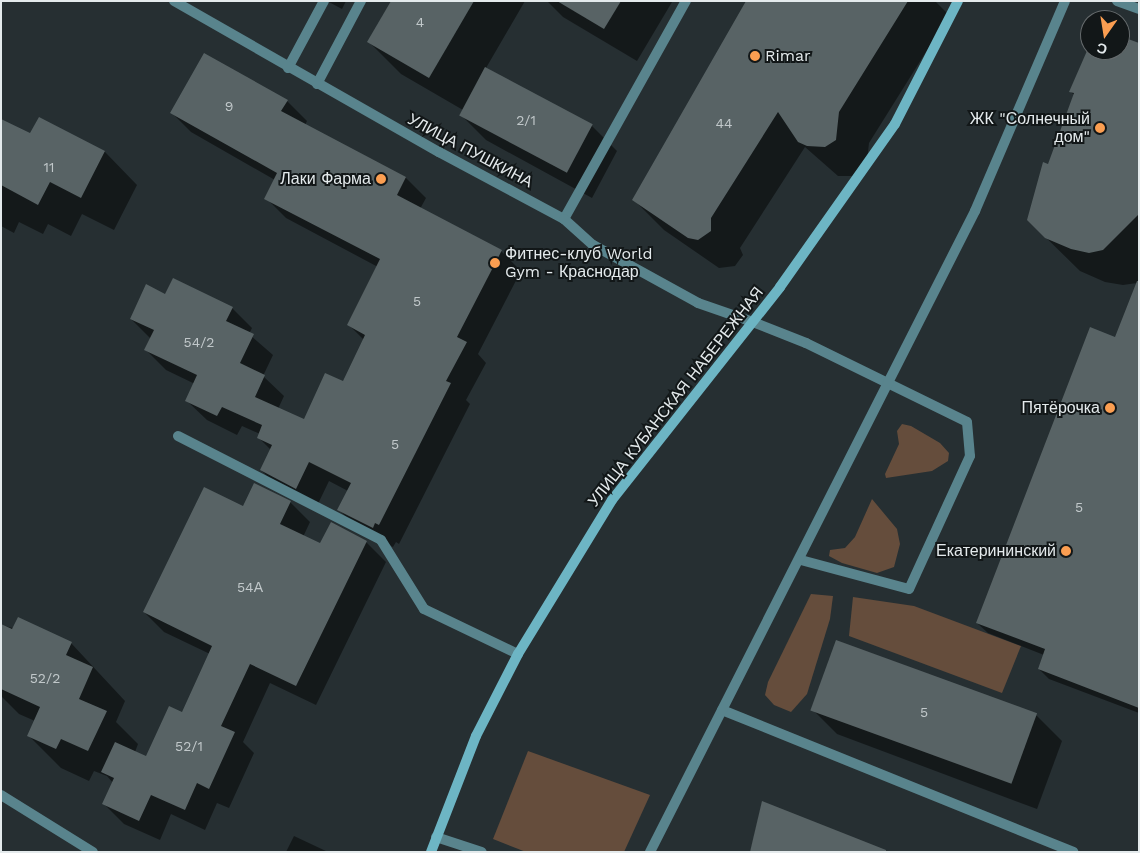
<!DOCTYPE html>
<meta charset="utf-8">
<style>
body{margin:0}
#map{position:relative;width:1140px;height:853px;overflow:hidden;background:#262f32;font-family:"Work Sans",sans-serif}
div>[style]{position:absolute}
.green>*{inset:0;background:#654d3c}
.shadow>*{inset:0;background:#0007}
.building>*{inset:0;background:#586365;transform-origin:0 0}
.service>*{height:10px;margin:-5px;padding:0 5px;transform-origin:5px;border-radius:5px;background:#59848d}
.minor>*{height:10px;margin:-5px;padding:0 5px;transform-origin:5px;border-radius:5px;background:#59848d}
.tertiary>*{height:10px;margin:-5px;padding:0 5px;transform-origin:5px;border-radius:5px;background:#59848d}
.secondary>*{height:10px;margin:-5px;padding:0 5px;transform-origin:5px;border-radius:5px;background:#6db5c4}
.dots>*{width:14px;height:14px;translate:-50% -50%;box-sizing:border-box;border:2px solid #121718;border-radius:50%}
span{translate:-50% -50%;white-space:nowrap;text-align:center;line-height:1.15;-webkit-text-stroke:4px #121718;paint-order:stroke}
.number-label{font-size:14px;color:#c1c8ca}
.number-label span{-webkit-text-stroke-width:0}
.poi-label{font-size:16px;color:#e4eaec}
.left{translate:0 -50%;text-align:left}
.right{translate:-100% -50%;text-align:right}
.street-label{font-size:16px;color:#e4eaec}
.frame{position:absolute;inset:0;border:2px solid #e4eaec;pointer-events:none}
.north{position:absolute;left:1080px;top:10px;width:50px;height:50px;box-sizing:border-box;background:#121718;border:1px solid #666b6d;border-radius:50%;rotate:193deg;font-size:14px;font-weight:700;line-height:20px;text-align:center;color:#e4eaec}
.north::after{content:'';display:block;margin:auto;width:18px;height:22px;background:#fb9e51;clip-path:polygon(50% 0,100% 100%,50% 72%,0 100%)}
</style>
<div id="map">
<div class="green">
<div style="clip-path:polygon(902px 424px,911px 426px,940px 443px,949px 453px,948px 461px,932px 471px,886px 478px,885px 474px,899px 444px,897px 431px)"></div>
<div style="clip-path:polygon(872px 499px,897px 529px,900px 544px,894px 567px,877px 573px,842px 563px,829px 556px,830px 550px,845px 548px,855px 537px)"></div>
<div style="clip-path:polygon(811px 594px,833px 596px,830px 619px,807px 694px,791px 712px,774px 705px,765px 695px,768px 682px)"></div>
<div style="clip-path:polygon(853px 597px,914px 606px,1021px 646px,1002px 693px,849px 636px)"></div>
<div style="clip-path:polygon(528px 751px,650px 795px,624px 852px,526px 852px,493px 839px)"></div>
</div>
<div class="shadow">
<div style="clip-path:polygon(327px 1px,346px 1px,342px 9px)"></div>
<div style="clip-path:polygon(393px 1px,525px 1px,486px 68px,592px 126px,617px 151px,592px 198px,486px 140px,460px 114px,463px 110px,401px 74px,369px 42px)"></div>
<div style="clip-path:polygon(547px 1px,671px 1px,672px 2px,637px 61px,563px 17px)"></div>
<div style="clip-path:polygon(748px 1px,935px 1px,949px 15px,869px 143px,866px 170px,855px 176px,838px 176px,805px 147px,740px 248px,743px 255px,735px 266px,719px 268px,664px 230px,634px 200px)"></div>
<div style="clip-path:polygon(1120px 39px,1139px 46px,1139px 713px,1049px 679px,1039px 669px,1044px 655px,988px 633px,977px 623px,1116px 339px,1137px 283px,1123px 285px,1105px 282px,1080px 271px,1028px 220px,1074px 95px,1070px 91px,1090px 47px,1090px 50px,1120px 50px)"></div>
<div style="clip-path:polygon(287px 101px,307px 121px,305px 125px,406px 178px,426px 198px,420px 209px,501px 251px,521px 271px,478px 354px,486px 363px,466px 400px,470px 404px,399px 544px,396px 542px,393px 547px,359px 529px,339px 510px,348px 491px,329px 481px,316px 508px,281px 490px,261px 470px,271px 450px,258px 437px,260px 434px,242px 426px,237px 435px,207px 420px,187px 401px,195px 384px,166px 370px,146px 350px,151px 339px,131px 319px,166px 295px,232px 308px,252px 328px,249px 334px,273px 355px,263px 376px,284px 396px,278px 409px,304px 421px,344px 383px,364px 340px,349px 325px,378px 267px,286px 218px,266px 198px,275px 180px,191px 132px,171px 112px)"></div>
<div style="clip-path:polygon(39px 119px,105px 152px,137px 185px,114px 230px,82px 214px,71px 236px,48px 224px,43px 234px,19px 222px,14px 233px,1px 226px,1px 120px,31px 135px)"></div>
<div style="clip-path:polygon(290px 502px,310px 522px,303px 537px,321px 545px,366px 542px,386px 562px,316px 705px,270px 683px,243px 742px,254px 753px,229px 808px,217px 803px,205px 830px,171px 814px,160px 840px,124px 824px,104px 804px,113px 783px,107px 776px,94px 771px,89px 781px,61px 768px,29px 736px,35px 721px,19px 714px,1px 696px,1px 625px,71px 643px,125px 701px,116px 722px,138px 744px,135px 752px,146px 758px,182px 714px,210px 654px,164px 632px,144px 612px,243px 507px)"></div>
<div style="clip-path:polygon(837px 641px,1037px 716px,1062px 741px,1037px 809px,837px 734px,812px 709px)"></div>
<div style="clip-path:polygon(294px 836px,328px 852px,286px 852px)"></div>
</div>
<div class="building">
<div style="clip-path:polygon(391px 1px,474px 1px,429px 78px,367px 42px)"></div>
<div style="clip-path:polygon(557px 1px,621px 1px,604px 29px)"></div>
<div style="clip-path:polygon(746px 1px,908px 1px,839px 112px,836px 140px,825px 147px,807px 146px,798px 142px,778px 112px,711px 218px,711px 231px,698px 240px,688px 238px,632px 200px)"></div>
<div style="clip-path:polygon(1120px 36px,1139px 43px,1139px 214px,1103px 250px,1089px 253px,1071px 249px,1045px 238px,1027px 220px,1043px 162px,1048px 164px,1074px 93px,1069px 92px,1090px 44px,1090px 50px,1120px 50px)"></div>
<div style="clip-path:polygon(204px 53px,288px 100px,281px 111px,406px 177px,397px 195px,502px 250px,457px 337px,467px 342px,446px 381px,451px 383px,379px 525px,375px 523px,373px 528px,337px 510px,351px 483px,309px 462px,296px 489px,260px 470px,272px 445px,257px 438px,262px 425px,222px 407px,217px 416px,185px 401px,197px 375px,144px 350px,154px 330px,130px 319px,146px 284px,165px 294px,173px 278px,233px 307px,226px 321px,254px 334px,240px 363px,265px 375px,255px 397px,304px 419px,325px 373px,343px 381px,365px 335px,347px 325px,380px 259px,264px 199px,277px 173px,170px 113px)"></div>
<div style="left:485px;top:67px;width:122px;height:55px;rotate:28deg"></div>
<div style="clip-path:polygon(39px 117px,105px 151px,81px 198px,50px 182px,38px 205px,1px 185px,1px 119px,30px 133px)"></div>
<div style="clip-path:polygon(1137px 281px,1139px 281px,1139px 708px,1038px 669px,1045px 649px,976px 623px,1090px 327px,1115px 337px)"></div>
<div style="clip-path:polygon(254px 483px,291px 501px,280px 524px,320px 543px,331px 522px,367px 541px,296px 686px,250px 664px,221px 726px,235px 732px,209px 789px,197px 783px,185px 810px,151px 795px,139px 821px,102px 804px,114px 778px,101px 772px,115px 742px,146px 756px,169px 706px,182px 712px,212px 646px,143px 612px,204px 487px,243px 506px)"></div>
<div style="clip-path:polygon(18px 617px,72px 642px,66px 655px,93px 667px,79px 699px,107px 711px,88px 751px,61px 739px,56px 749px,27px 736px,40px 707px,1px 689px,1px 624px,12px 629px)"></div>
<div style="left:836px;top:640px;width:214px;height:75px;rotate:20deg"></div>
<div style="clip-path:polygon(762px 801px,886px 850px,886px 852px,750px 852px)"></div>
</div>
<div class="service">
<div style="left:1117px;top:1px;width:23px;rotate:20deg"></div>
<div style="left:288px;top:68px;width:76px;rotate:-61.8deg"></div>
<div style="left:317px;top:84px;width:94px;rotate:-62.1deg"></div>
<div style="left:564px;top:219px;width:250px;rotate:-60.8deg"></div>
<div style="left:753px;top:322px;width:57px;rotate:21.6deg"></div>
<div style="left:806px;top:343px;width:179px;rotate:26.1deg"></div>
<div style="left:967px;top:422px;width:34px;rotate:85deg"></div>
<div style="left:970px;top:456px;width:146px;rotate:114.6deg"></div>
<div style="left:909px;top:589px;width:112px;rotate:-165deg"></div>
<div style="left:178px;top:436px;width:228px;rotate:27.1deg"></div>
<div style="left:381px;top:540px;width:81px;rotate:58.1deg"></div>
<div style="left:424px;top:609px;width:104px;rotate:25.6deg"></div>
<div style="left:722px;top:710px;width:379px;rotate:22deg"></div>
<div style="left:436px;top:837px;width:48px;rotate:18.1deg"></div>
<div style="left:650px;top:852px;width:719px;rotate:-63.11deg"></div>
<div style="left:975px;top:211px;width:228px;rotate:-66.8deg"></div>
</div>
<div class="minor">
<div style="left:174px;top:1px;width:305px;rotate:29.7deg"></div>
<div style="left:439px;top:152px;width:142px;rotate:28.2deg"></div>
<div style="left:564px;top:219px;width:39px;rotate:42deg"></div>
<div style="left:593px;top:245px;width:120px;rotate:28.9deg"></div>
<div style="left:698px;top:303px;width:58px;rotate:19.1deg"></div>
</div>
<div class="tertiary">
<div style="left:1px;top:795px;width:108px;rotate:31.8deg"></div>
</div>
<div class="secondary">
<div style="left:431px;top:852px;width:124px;rotate:-68.8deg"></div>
<div style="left:476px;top:736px;width:92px;rotate:-62.9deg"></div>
<div style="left:518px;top:654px;width:180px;rotate:-58.6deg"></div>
<div style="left:612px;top:500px;width:271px;rotate:-51.7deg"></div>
<div style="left:780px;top:287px;width:199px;rotate:-54.8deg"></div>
<div style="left:895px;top:124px;width:138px;rotate:-62.9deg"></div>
</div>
<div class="dots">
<div style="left:755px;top:56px;background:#fb9e51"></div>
<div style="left:1100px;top:128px;background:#fb9e51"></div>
<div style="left:381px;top:179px;background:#fb9e51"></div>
<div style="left:495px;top:263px;background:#fb9e51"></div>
<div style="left:1110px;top:408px;background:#fb9e51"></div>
<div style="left:1066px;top:551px;background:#fb9e51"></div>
</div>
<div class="number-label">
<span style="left:420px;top:22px">4</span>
<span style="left:229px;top:106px">9</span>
<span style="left:526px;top:120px">2/1</span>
<span style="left:724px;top:123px">44</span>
<span style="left:49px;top:167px">11</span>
<span style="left:417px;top:301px">5</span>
<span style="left:199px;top:342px">54/2</span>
<span style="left:395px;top:444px">5</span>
<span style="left:1079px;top:507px">5</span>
<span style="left:250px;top:587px">54А</span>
<span style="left:45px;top:678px">52/2</span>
<span style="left:924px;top:712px">5</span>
<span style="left:189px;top:746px">52/1</span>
</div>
<div class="poi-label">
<span class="left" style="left:765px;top:56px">Rimar</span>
<span class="right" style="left:1090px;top:128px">ЖК "Солнечный<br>дом"</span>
<span class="right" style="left:371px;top:179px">Лаки Фарма</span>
<span class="left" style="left:505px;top:263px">Фитнес-клуб World<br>Gym - Краснодар</span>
<span class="right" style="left:1100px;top:408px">Пятёрочка</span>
<span class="right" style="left:1056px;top:551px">Екатерининский</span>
</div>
<div class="street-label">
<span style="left:470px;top:151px;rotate:28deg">УЛИЦА ПУШКИНА</span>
<span style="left:676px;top:397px;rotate:-52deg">УЛИЦА КУБАНСКАЯ НАБЕРЕЖНАЯ</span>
</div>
<div class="frame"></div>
<div class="north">С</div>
</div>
